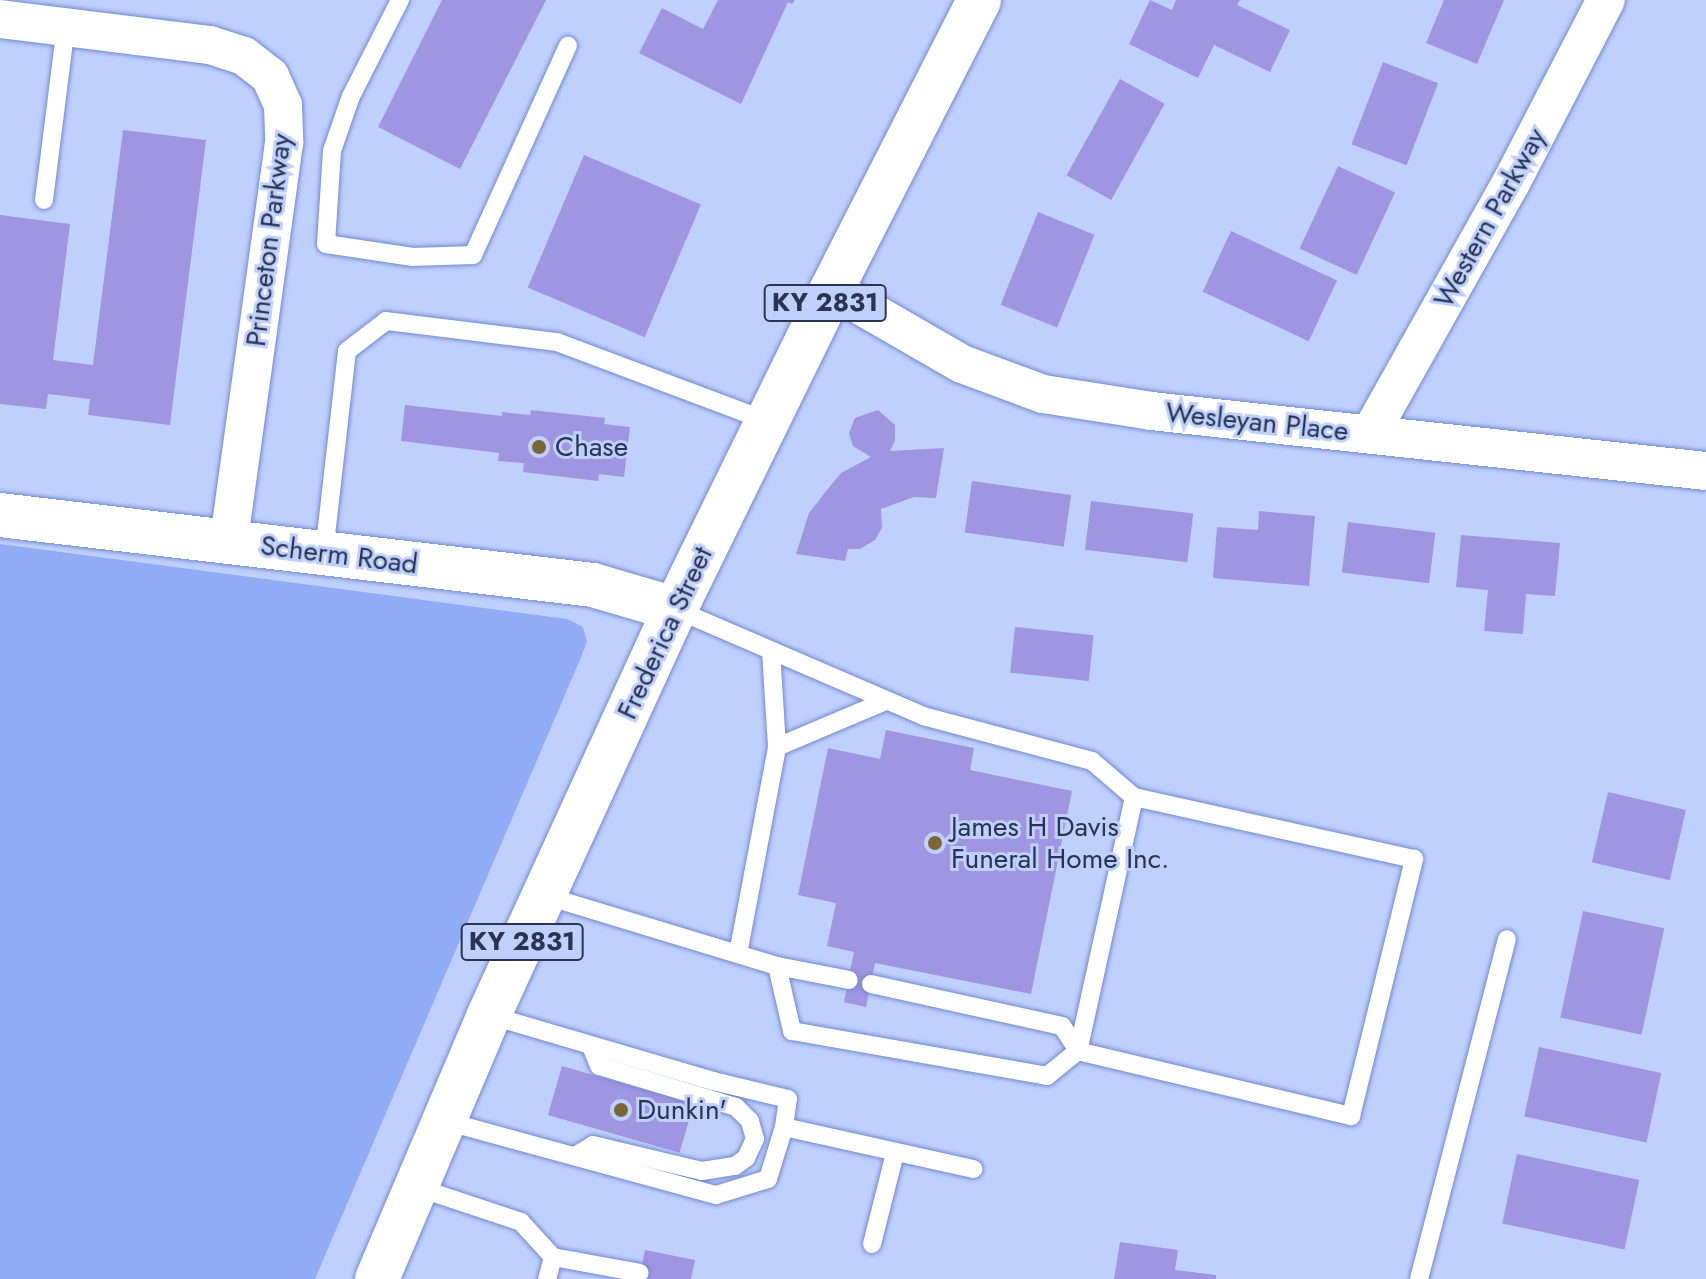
<!DOCTYPE html>
<style>
body{margin:0}
#map{position:relative;width:1706px;height:1279px;overflow:hidden;background:#bfd0fd;font-family:Jost,sans-serif}
div>[style]{position:absolute}
.green>*{inset:0;background:#91abf7}
.building>*{inset:0;background:#9f95e1;transform-origin:0 0}
.roads{filter:drop-shadow(0 0 2px #728ad0) drop-shadow(0 0 2px #728ad0)}
.service>*{height:18px;margin:-9px;padding:0 9px;transform-origin:9px;border-radius:9px;background:#fff}
.minor>*{height:38px;margin:-19px;padding:0 19px;transform-origin:19px;border-radius:19px;background:#fff}
.tertiary>*{height:44px;margin:-22px;padding:0 22px;transform-origin:22px;border-radius:22px;background:#fff}
.primary>*{height:44px;margin:-22px;padding:0 22px;transform-origin:22px;border-radius:22px;background:#fff}
.dots>*{width:22px;height:22px;translate:-50% -50%;box-sizing:border-box;border:4px solid #bfd0fd;border-radius:50%}
span{translate:-50% -50%;white-space:nowrap;text-align:center;line-height:1.15;-webkit-text-stroke:6px #bfd0fd;paint-order:stroke}
.shield-label span{padding:2px 6px;background:#bfd0fd;border:2px solid;border-radius:6px;-webkit-text-stroke-width:0}
.shield-label{font-size:26px;color:#2a3452;font-weight:700}
.street-label{font-size:28px;color:#2a3452}
.poi-label{font-size:28px;color:#2a3452}
.left{translate:0 -50%;text-align:left}
</style>
<div id="map">
<div class="green">
<div style="clip-path:polygon(0 544px,567px 619px,583px 627px,587px 641px,582px 655px,315px 1279px,0 1279px)"></div>
</div>
<div class="building">
<div style="clip-path:polygon(442px 0,546px 0,460px 169px,378px 127px)"></div>
<div style="clip-path:polygon(718px 0,795px 0,792px 4px,788px 2px,741px 104px,639px 53px,662px 8px,703px 29px)"></div>
<div style="clip-path:polygon(1150px 0,1172px 10px,1176px 0,1240px 0,1237px 5px,1290px 30px,1270px 72px,1214px 45px,1198px 78px,1129px 44px)"></div>
<div style="clip-path:polygon(1444px 0,1504px 0,1477px 64px,1426px 43px)"></div>
<div style="left:1383px;top:62px;width:59px;height:88px;rotate:21deg"></div>
<div style="left:1120px;top:79px;width:51px;height:110px;rotate:29deg"></div>
<div style="clip-path:polygon(123px 130px,206px 140px,170px 425px,88px 415px,90px 399px,48px 394px,46px 409px,0 404px,0 215px,70px 224px,53px 360px,93px 365px)"></div>
<div style="left:584px;top:155px;width:127px;height:144px;rotate:23deg"></div>
<div style="left:1338px;top:166px;width:63px;height:91px;rotate:25deg"></div>
<div style="left:1038px;top:212px;width:61px;height:100px;rotate:22deg"></div>
<div style="left:1231px;top:231px;width:117px;height:67px;rotate:25deg"></div>
<div style="clip-path:polygon(405px 405px,502px 416px,502px 412px,530px 415px,531px 410px,605px 418px,604px 424px,630px 427px,624px 477px,599px 474px,598px 481px,523px 472px,524px 463px,498px 461px,499px 453px,401px 441px)"></div>
<div style="clip-path:polygon(878px 410px,895px 425px,895px 441px,890px 451px,944px 448px,936px 498px,914px 497px,881px 509px,882px 528px,875px 540px,860px 549px,848px 549px,845px 561px,796px 554px,809px 513px,827px 490px,841px 473px,871px 457px,853px 446px,849px 433px,855px 418px)"></div>
<div style="left:972px;top:481px;width:100px;height:52px;rotate:8deg"></div>
<div style="left:1091px;top:501px;width:103px;height:49px;rotate:7deg"></div>
<div style="clip-path:polygon(1259px 511px,1315px 516px,1309px 586px,1213px 578px,1217px 527px,1258px 530px)"></div>
<div style="left:1348px;top:522px;width:88px;height:51px;rotate:7deg"></div>
<div style="clip-path:polygon(1461px 535px,1560px 543px,1555px 596px,1526px 594px,1523px 634px,1484px 631px,1488px 590px,1456px 587px)"></div>
<div style="left:1015px;top:627px;width:79px;height:46px;rotate:6deg"></div>
<div style="clip-path:polygon(886px 730px,974px 748px,970px 770px,1072px 791px,1031px 994px,875px 963px,866px 1007px,844px 1002px,854px 952px,827px 946px,836px 903px,798px 895px,828px 748px,880px 759px)"></div>
<div style="left:1608px;top:792px;width:80px;height:72px;rotate:13deg"></div>
<div style="left:1583px;top:911px;width:83px;height:109px;rotate:12deg"></div>
<div style="left:1539px;top:1047px;width:125px;height:71px;rotate:12deg"></div>
<div style="left:562px;top:1066px;width:137px;height:51px;rotate:16deg"></div>
<div style="left:1517px;top:1154px;width:125px;height:71px;rotate:12deg"></div>
<div style="clip-path:polygon(1120px 1242px,1178px 1250px,1175px 1270px,1216px 1275px,1216px 1279px,1114px 1279px)"></div>
<div style="clip-path:polygon(645px 1250px,695px 1260px,691px 1279px,639px 1279px)"></div>
</div>
<div class="roads">
<div class="service">
<div style="left:400px;top:0;width:108px;rotate:117deg"></div>
<div style="left:351px;top:96px;width:58px;rotate:109.1deg"></div>
<div style="left:332px;top:151px;width:93px;rotate:93.7deg"></div>
<div style="left:326px;top:244px;width:88px;rotate:8.5deg"></div>
<div style="left:413px;top:257px;width:60px;rotate:-1.9deg"></div>
<div style="left:473px;top:255px;width:230px;rotate:-65.6deg"></div>
<div style="left:44px;top:200px;width:174px;rotate:-82.8deg"></div>
<div style="left:324px;top:553px;width:203px;rotate:-83.5deg"></div>
<div style="left:347px;top:351px;width:49px;rotate:-37.6deg"></div>
<div style="left:386px;top:321px;width:172px;rotate:7deg"></div>
<div style="left:557px;top:342px;width:224px;rotate:20.6deg"></div>
<div style="left:675px;top:609px;width:270px;rotate:23.3deg"></div>
<div style="left:923px;top:716px;width:175px;rotate:14.9deg"></div>
<div style="left:1092px;top:761px;width:55px;rotate:40.6deg"></div>
<div style="left:771px;top:651px;width:96px;rotate:86.4deg"></div>
<div style="left:543px;top:895px;width:245px;rotate:16.9deg"></div>
<div style="left:777px;top:966px;width:73px;rotate:11deg"></div>
<div style="left:738px;top:954px;width:211px;rotate:-79.3deg"></div>
<div style="left:777px;top:747px;width:118px;rotate:-22.9deg"></div>
<div style="left:777px;top:966px;width:67px;rotate:77deg"></div>
<div style="left:792px;top:1031px;width:259px;rotate:10deg"></div>
<div style="left:1047px;top:1076px;width:40px;rotate:-39deg"></div>
<div style="left:1078px;top:1051px;width:281px;rotate:13.4deg"></div>
<div style="left:1351px;top:1116px;width:265px;rotate:-76.2deg"></div>
<div style="left:1414px;top:859px;width:287px;rotate:-167.5deg"></div>
<div style="left:1134px;top:797px;width:260px;rotate:102.4deg"></div>
<div style="left:871px;top:984px;width:196px;rotate:12.4deg"></div>
<div style="left:1062px;top:1026px;width:30px;rotate:57deg"></div>
<div style="left:445px;top:1121px;width:281px;rotate:15.3deg"></div>
<div style="left:716px;top:1195px;width:54px;rotate:-17.1deg"></div>
<div style="left:768px;top:1179px;width:54px;rotate:-72.9deg"></div>
<div style="left:784px;top:1127px;width:28px;rotate:-82deg"></div>
<div style="left:788px;top:1099px;width:77px;rotate:-166.5deg"></div>
<div style="left:713px;top:1081px;width:234px;rotate:-163.6deg"></div>
<div style="left:784px;top:1127px;width:194px;rotate:12.5deg"></div>
<div style="left:575px;top:1156px;width:21px;rotate:-31deg"></div>
<div style="left:593px;top:1145px;width:112px;rotate:13.4deg"></div>
<div style="left:702px;top:1171px;width:33px;rotate:-9deg"></div>
<div style="left:735px;top:1166px;width:14px;rotate:-36deg"></div>
<div style="left:746px;top:1158px;width:21px;rotate:-65deg"></div>
<div style="left:755px;top:1139px;width:19px;rotate:-106deg"></div>
<div style="left:750px;top:1121px;width:20px;rotate:-135deg"></div>
<div style="left:736px;top:1107px;width:143px;rotate:-163.3deg"></div>
<div style="left:599px;top:1066px;width:22px;rotate:-112deg"></div>
<div style="left:416px;top:1187px;width:111px;rotate:18.4deg"></div>
<div style="left:521px;top:1222px;width:47px;rotate:47.6deg"></div>
<div style="left:553px;top:1257px;width:23px;rotate:105deg"></div>
<div style="left:872px;top:1244px;width:94px;rotate:-75.8deg"></div>
<div style="left:553px;top:1257px;width:88px;rotate:10.4deg"></div>
<div style="left:1419px;top:1279px;width:351px;rotate:-75.5deg"></div>
</div>
<div class="minor">
<div style="left:0;top:19px;width:212px;rotate:7.1deg"></div>
<div style="left:210px;top:45px;width:36px;rotate:18deg"></div>
<div style="left:244px;top:56px;width:33px;rotate:38deg"></div>
<div style="left:270px;top:76px;width:32px;rotate:66deg"></div>
<div style="left:283px;top:105px;width:38px;rotate:88deg"></div>
<div style="left:284px;top:143px;width:402px;rotate:97.9deg"></div>
<div style="left:832px;top:289px;width:150px;rotate:30deg"></div>
<div style="left:962px;top:364px;width:86px;rotate:20.3deg"></div>
<div style="left:1043px;top:394px;width:109px;rotate:8.9deg"></div>
<div style="left:1151px;top:411px;width:558px;rotate:6.17deg"></div>
<div style="left:1370px;top:434px;width:288px;rotate:-60.7deg"></div>
<div style="left:1511px;top:183px;width:206px;rotate:-62.6deg"></div>
</div>
<div class="tertiary">
<div style="left:0;top:515px;width:597px;rotate:6.73deg"></div>
<div style="left:593px;top:585px;width:85px;rotate:16.3deg"></div>
</div>
<div class="primary">
<div style="left:377px;top:1279px;width:287px;rotate:-67deg"></div>
<div style="left:489px;top:1015px;width:428px;rotate:-65.4deg"></div>
<div style="left:667px;top:626px;width:375px;rotate:-63.9deg"></div>
<div style="left:832px;top:289px;width:324px;rotate:-63deg"></div>
</div>
</div>
<div class="dots">
<div style="left:539px;top:447px;background:#7a6735"></div>
<div style="left:935px;top:843px;background:#7a6735"></div>
<div style="left:621px;top:1110px;background:#7a6735"></div>
</div>
<div class="shield-label">
<span style="left:825px;top:303px">KY 2831</span>
<span style="left:522px;top:942px">KY 2831</span>
</div>
<div class="street-label">
<span style="left:1490px;top:218px;rotate:-61deg">Western Parkway</span>
<span style="left:269px;top:240px;rotate:-83deg">Princeton Parkway</span>
<span style="left:1257px;top:422px;rotate:6deg">Wesleyan Place</span>
<span style="left:339px;top:555px;rotate:7deg">Scherm Road</span>
<span style="left:665px;top:633px;rotate:-65deg">Frederica Street</span>
</div>
<div class="poi-label">
<span class="left" style="left:555px;top:447px">Chase</span>
<span class="left" style="left:951px;top:843px">James H Davis<br>Funeral Home Inc.</span>
<span class="left" style="left:637px;top:1110px">Dunkin'</span>
</div>
</div>
